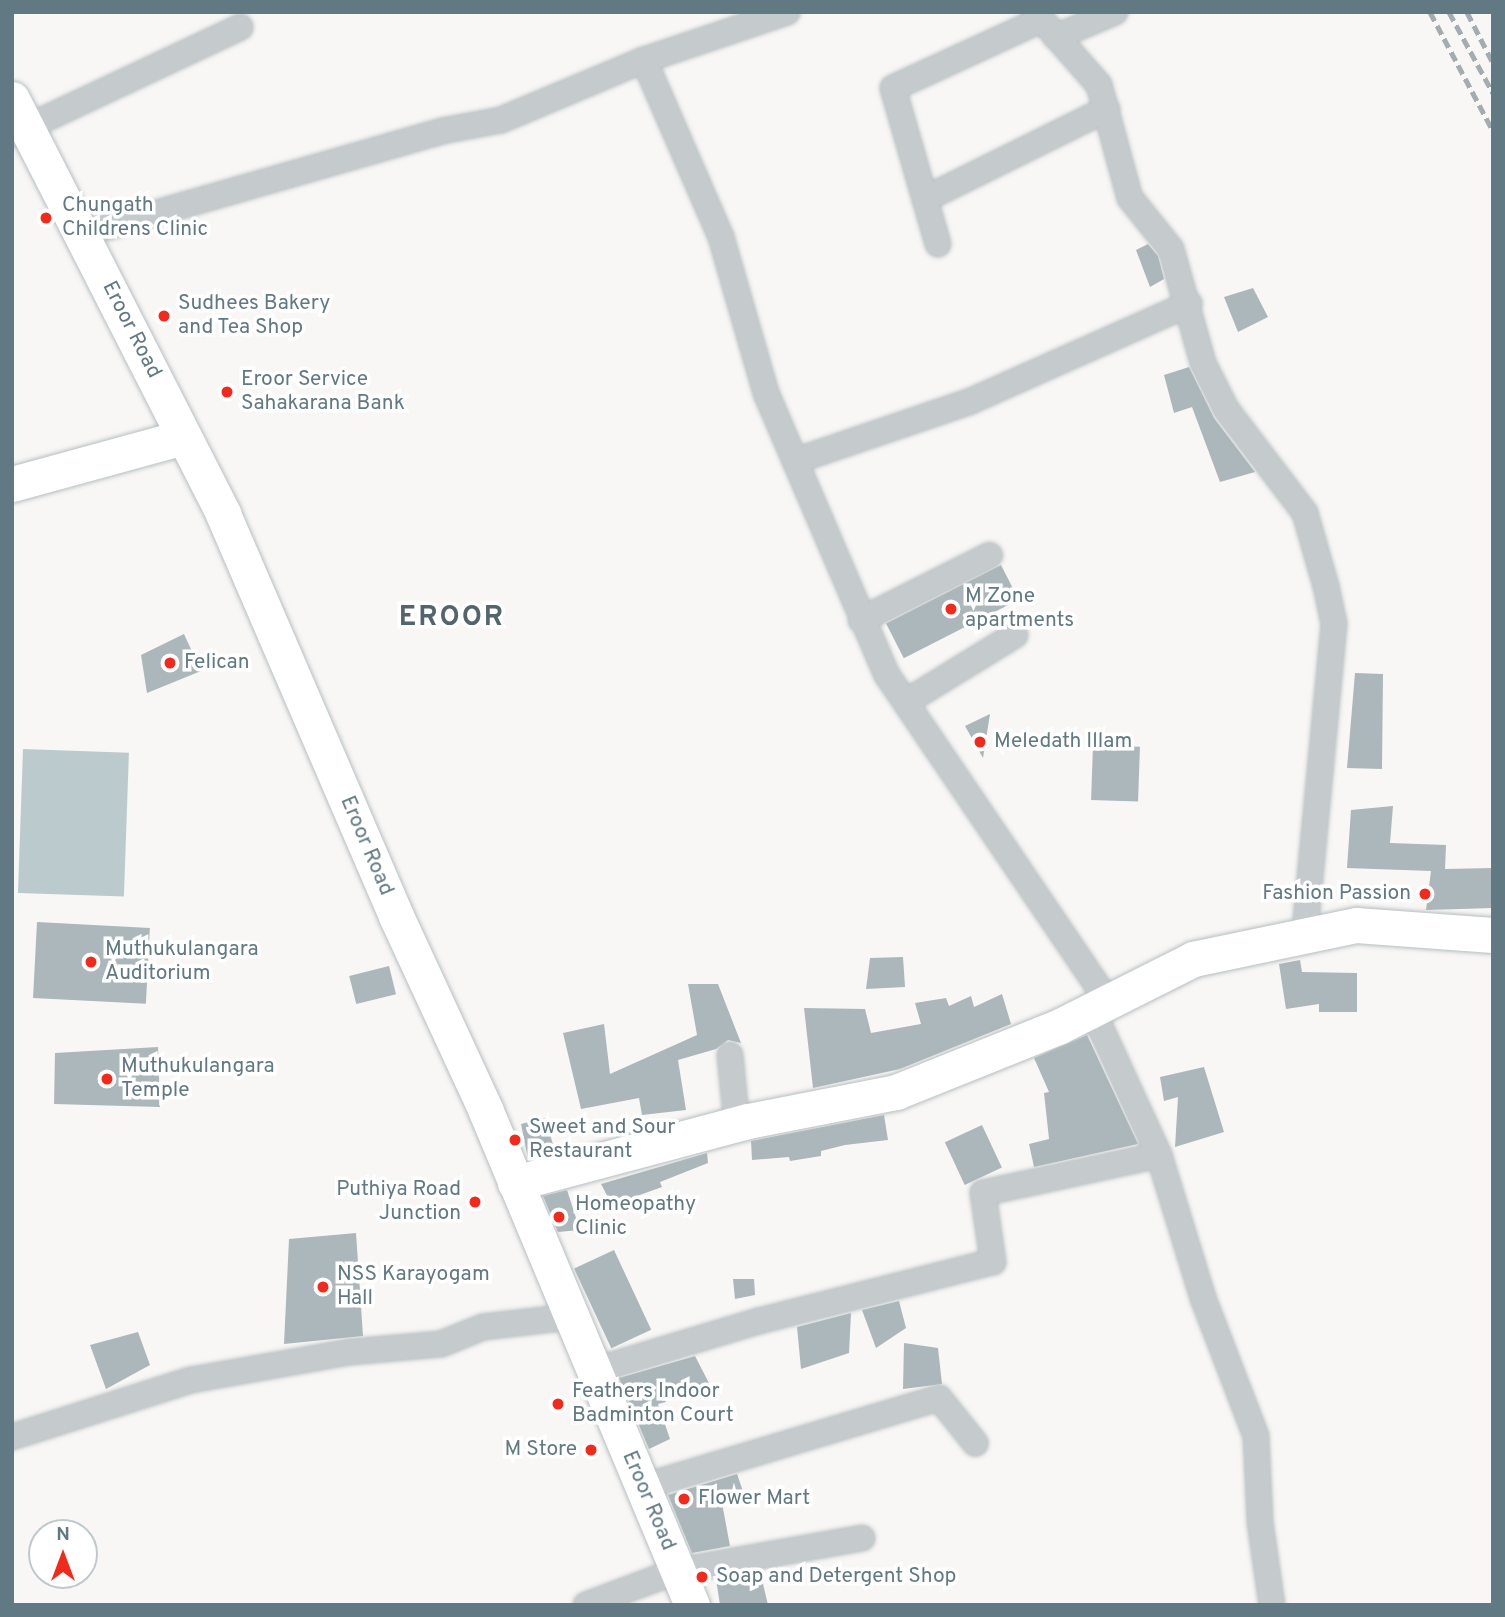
<!DOCTYPE html>
<style>
body{margin:0}
#map{position:relative;width:1505px;height:1617px;overflow:hidden;background:#f8f7f5;font-family:Overpass,sans-serif}
div>[style]{position:absolute}
.water>*{inset:0;background:#bbcbcd;transform-origin:0 0}
.building>*{inset:0;background:#abb7ba;transform-origin:0 0}
.roads{filter:drop-shadow(0 0 2px #b7bec1) drop-shadow(0 0 2px #b7bec1)}
.street>*{height:24px;margin:-12px;padding:0 12px;transform-origin:12px;border-radius:12px;background:#c5cacd}
.secondary>*{height:35px;margin:-17.5px;padding:0 17.5px;transform-origin:17.5px;border-radius:17.5px;background:#fff}
.rail>*{height:5px;margin-top:-2.5px;transform-origin:0;background:repeating-linear-gradient(90deg,#a3acb0 0 10px,transparent 0 15px)}
.dots>*{width:19px;height:19px;translate:-50% -50%;box-sizing:border-box;border:4px solid #fff;border-radius:50%}
span{translate:-50% -50%;white-space:nowrap;text-align:center;line-height:1.15;-webkit-text-stroke:7px #fff;paint-order:stroke}
.poi-label{font-size:21px;color:#607982}
.left{translate:0 -50%;text-align:left}
.right{translate:-100% -50%;text-align:right}
.street-label{font-size:21px;color:#607982}
.district-label{font-size:28px;color:#53656c;font-weight:700;letter-spacing:2px}
.frame{position:absolute;inset:0;border:14px solid #607982;pointer-events:none}
.north{position:absolute;left:28px;top:1519px;width:70px;height:70px;box-sizing:border-box;background:#fff;border:2px solid #bfc9cd;border-radius:50%;rotate:0deg;font-size:19px;font-weight:700;line-height:28px;text-align:center;color:#607982}
.north::after{content:'';display:block;margin:auto;width:24px;height:32px;background:#f12a1c;clip-path:polygon(50% 0,100% 100%,50% 72%,0 100%)}
</style>
<div id="map">
<div class="water">
<div style="left:23px;top:749px;width:106px;height:144px;rotate:2deg"></div>
</div>
<div class="building">
<div style="clip-path:polygon(1148px 244px,1158px 256px,1164px 279px,1150px 287px,1136px 250px)"></div>
<div style="clip-path:polygon(1253px 288px,1268px 317px,1238px 332px,1224px 297px)"></div>
<div style="clip-path:polygon(1189px 367px,1214px 418px,1255px 472px,1220px 482px,1192px 407px,1174px 413px,1164px 375px)"></div>
<div style="left:1001px;top:565px;width:39px;height:129px;rotate:63deg"></div>
<div style="clip-path:polygon(184px 634px,201px 671px,147px 693px,141px 655px)"></div>
<div style="clip-path:polygon(1355px 673px,1383px 674px,1382px 769px,1347px 768px)"></div>
<div style="clip-path:polygon(990px 714px,983px 758px,965px 726px)"></div>
<div style="left:1093px;top:745px;width:47px;height:55px;rotate:2deg"></div>
<div style="clip-path:polygon(1393px 806px,1390px 843px,1446px 845px,1445px 869px,1493px 868px,1493px 908px,1426px 910px,1431px 871px,1347px 868px,1351px 810px)"></div>
<div style="left:37px;top:922px;width:113px;height:76px;rotate:3deg"></div>
<div style="clip-path:polygon(903px 957px,905px 987px,866px 989px,870px 958px)"></div>
<div style="clip-path:polygon(1300px 960px,1302px 972px,1357px 973px,1357px 1012px,1319px 1012px,1319px 1004px,1286px 1009px,1279px 964px)"></div>
<div style="left:389px;top:966px;width:29px;height:41px;rotate:76deg"></div>
<div style="clip-path:polygon(688px 984px,718px 984px,741px 1043px,728px 1040px,716px 1049px,678px 1060px,686px 1110px,642px 1115px,639px 1098px,581px 1109px,563px 1033px,604px 1024px,610px 1074px,697px 1035px)"></div>
<div style="clip-path:polygon(1002px 994px,1011px 1024px,900px 1069px,813px 1088px,804px 1008px,865px 1009px,871px 1033px,921px 1024px,915px 1003px,946px 998px,949px 1006px,971px 996px,974px 1007px)"></div>
<div style="clip-path:polygon(1087px 1035px,1138px 1144px,1034px 1167px,1029px 1144px,1049px 1139px,1044px 1093px,1049px 1092px,1034px 1058px)"></div>
<div style="clip-path:polygon(158px 1047px,160px 1107px,54px 1104px,55px 1053px)"></div>
<div style="clip-path:polygon(1204px 1067px,1224px 1132px,1175px 1147px,1178px 1097px,1164px 1101px,1160px 1077px)"></div>
<div style="clip-path:polygon(884px 1115px,888px 1140px,845px 1145px,821px 1151px,821px 1156px,790px 1161px,789px 1157px,752px 1160px,751px 1141px)"></div>
<div style="clip-path:polygon(545px 1118px,555px 1151px,528px 1159px,521px 1124px)"></div>
<div style="left:982px;top:1125px;width:47px;height:41px;rotate:65deg"></div>
<div style="clip-path:polygon(707px 1153px,708px 1163px,660px 1182px,662px 1187px,612px 1205px,601px 1184px)"></div>
<div style="clip-path:polygon(567px 1190px,580px 1230px,558px 1232px,543px 1196px)"></div>
<div style="clip-path:polygon(356px 1233px,363px 1336px,284px 1344px,289px 1239px)"></div>
<div style="left:614px;top:1250px;width:88px;height:44px;rotate:65deg"></div>
<div style="clip-path:polygon(733px 1279px,754px 1279px,755px 1295px,735px 1299px)"></div>
<div style="clip-path:polygon(899px 1301px,906px 1328px,876px 1348px,862px 1310px)"></div>
<div style="clip-path:polygon(851px 1313px,849px 1353px,801px 1369px,797px 1327px)"></div>
<div style="clip-path:polygon(138px 1332px,150px 1365px,106px 1389px,90px 1345px)"></div>
<div style="clip-path:polygon(904px 1343px,938px 1348px,942px 1384px,903px 1389px)"></div>
<div style="clip-path:polygon(695px 1356px,711px 1387px,661px 1391px,666px 1402px,658px 1404px,670px 1439px,649px 1449px,619px 1378px)"></div>
<div style="clip-path:polygon(737px 1474px,744px 1494px,722px 1503px,730px 1546px,692px 1553px,668px 1495px)"></div>
<div style="clip-path:polygon(760px 1571px,768px 1605px,720px 1605px,716px 1579px)"></div>
</div>
<div class="roads">
<div class="street">
<div style="left:1035px;top:12px;width:97px;rotate:48.8deg"></div>
<div style="left:1099px;top:85px;width:117px;rotate:74.7deg"></div>
<div style="left:1130px;top:198px;width:65px;rotate:51.2deg"></div>
<div style="left:1171px;top:249px;width:118px;rotate:74.3deg"></div>
<div style="left:1203px;top:363px;width:51px;rotate:63.4deg"></div>
<div style="left:1226px;top:409px;width:131px;rotate:52.8deg"></div>
<div style="left:1305px;top:513px;width:76px;rotate:74deg"></div>
<div style="left:1326px;top:586px;width:39px;rotate:78deg"></div>
<div style="left:1334px;top:624px;width:316px;rotate:95.4deg"></div>
<div style="left:1056px;top:37px;width:64px;rotate:-23deg"></div>
<div style="left:644px;top:60px;width:193px;rotate:66.5deg"></div>
<div style="left:721px;top:237px;width:162px;rotate:73.9deg"></div>
<div style="left:766px;top:393px;width:307px;rotate:66.8deg"></div>
<div style="left:887px;top:675px;width:394px;rotate:55.9deg"></div>
<div style="left:13px;top:134px;width:251px;rotate:-25.2deg"></div>
<div style="left:925px;top:199px;width:203px;rotate:-26.3deg"></div>
<div style="left:83px;top:234px;width:373px;rotate:-16deg"></div>
<div style="left:442px;top:131px;width:60px;rotate:-10.6deg"></div>
<div style="left:501px;top:120px;width:155px;rotate:-22.8deg"></div>
<div style="left:644px;top:60px;width:151px;rotate:-18.6deg"></div>
<div style="left:938px;top:244px;width:162px;rotate:-106.1deg"></div>
<div style="left:893px;top:88px;width:163px;rotate:-24.7deg"></div>
<div style="left:795px;top:461px;width:186px;rotate:-18.8deg"></div>
<div style="left:971px;top:401px;width:239px;rotate:-24deg"></div>
<div style="left:861px;top:620px;width:144px;rotate:-26.7deg"></div>
<div style="left:906px;top:702px;width:128px;rotate:-31.6deg"></div>
<div style="left:730px;top:1055px;width:70px;rotate:84.3deg"></div>
<div style="left:1159px;top:1155px;width:150px;rotate:72.9deg"></div>
<div style="left:1203px;top:1298px;width:148px;rotate:69deg"></div>
<div style="left:1256px;top:1436px;width:86px;rotate:87.3deg"></div>
<div style="left:1260px;top:1522px;width:84px;rotate:81.8deg"></div>
<div style="left:592px;top:1371px;width:174px;rotate:-16.7deg"></div>
<div style="left:759px;top:1321px;width:241px;rotate:-14.2deg"></div>
<div style="left:993px;top:1262px;width:70px;rotate:-98.2deg"></div>
<div style="left:983px;top:1193px;width:180px;rotate:-12.2deg"></div>
<div style="left:1159px;top:1155px;width:161px;rotate:-114.7deg"></div>
<div style="left:12px;top:1437px;width:188px;rotate:-17.7deg"></div>
<div style="left:191px;top:1380px;width:161px;rotate:-10deg"></div>
<div style="left:350px;top:1352px;width:91px;rotate:-5deg"></div>
<div style="left:441px;top:1344px;width:45px;rotate:-22deg"></div>
<div style="left:483px;top:1327px;width:87px;rotate:-6.6deg"></div>
<div style="left:642px;top:1487px;width:310px;rotate:-16.7deg"></div>
<div style="left:939px;top:1398px;width:58px;rotate:51.3deg"></div>
<div style="left:586px;top:1605px;width:97px;rotate:-20.5deg"></div>
<div style="left:677px;top:1571px;width:188px;rotate:-10.1deg"></div>
</div>
<div class="secondary">
<div style="left:12px;top:99px;width:466px;rotate:63deg"></div>
<div style="left:223px;top:514px;width:438px;rotate:66.7deg"></div>
<div style="left:396px;top:916px;width:213px;rotate:65.2deg"></div>
<div style="left:485px;top:1109px;width:537px;rotate:67.35deg"></div>
<div style="left:12px;top:484px;width:178px;rotate:-15.3deg"></div>
<div style="left:515px;top:1183px;width:241px;rotate:-14.9deg"></div>
<div style="left:748px;top:1121px;width:151px;rotate:-11.1deg"></div>
<div style="left:896px;top:1092px;width:175px;rotate:-21.9deg"></div>
<div style="left:1058px;top:1027px;width:151px;rotate:-26.7deg"></div>
<div style="left:1193px;top:959px;width:167px;rotate:-11.8deg"></div>
<div style="left:1356px;top:925px;width:137px;rotate:4.2deg"></div>
</div>
</div>
<div class="rail">
<div style="left:1430px;top:12px;width:135px;rotate:62.1deg"></div>
<div style="left:1449px;top:12px;width:92px;rotate:61.5deg"></div>
<div style="left:1467px;top:12px;width:57px;rotate:63deg"></div>
</div>
<div class="dots">
<div style="left:46px;top:218px;background:#f12a1c"></div>
<div style="left:164px;top:316px;background:#f12a1c"></div>
<div style="left:227px;top:392px;background:#f12a1c"></div>
<div style="left:951px;top:609px;background:#f12a1c"></div>
<div style="left:170px;top:663px;background:#f12a1c"></div>
<div style="left:980px;top:742px;background:#f12a1c"></div>
<div style="left:1425px;top:894px;background:#f12a1c"></div>
<div style="left:91px;top:962px;background:#f12a1c"></div>
<div style="left:107px;top:1079px;background:#f12a1c"></div>
<div style="left:515px;top:1140px;background:#f12a1c"></div>
<div style="left:475px;top:1202px;background:#f12a1c"></div>
<div style="left:559px;top:1217px;background:#f12a1c"></div>
<div style="left:323px;top:1287px;background:#f12a1c"></div>
<div style="left:558px;top:1404px;background:#f12a1c"></div>
<div style="left:591px;top:1450px;background:#f12a1c"></div>
<div style="left:684px;top:1499px;background:#f12a1c"></div>
<div style="left:702px;top:1577px;background:#f12a1c"></div>
</div>
<div class="poi-label">
<span class="left" style="left:62px;top:218px">Chungath<br>Childrens Clinic</span>
<span class="left" style="left:178px;top:316px">Sudhees Bakery<br>and Tea Shop</span>
<span class="left" style="left:241px;top:392px">Eroor Service<br>Sahakarana Bank</span>
<span class="left" style="left:965px;top:609px">M Zone<br>apartments</span>
<span class="left" style="left:184px;top:663px">Felican</span>
<span class="left" style="left:994px;top:742px">Meledath Illam</span>
<span class="right" style="left:1411px;top:894px">Fashion Passion</span>
<span class="left" style="left:105px;top:962px">Muthukulangara<br>Auditorium</span>
<span class="left" style="left:121px;top:1079px">Muthukulangara<br>Temple</span>
<span class="left" style="left:529px;top:1140px">Sweet and Sour<br>Restaurant</span>
<span class="right" style="left:461px;top:1202px">Puthiya Road<br>Junction</span>
<span class="left" style="left:575px;top:1217px">Homeopathy<br>Clinic</span>
<span class="left" style="left:337px;top:1287px">NSS Karayogam<br>Hall</span>
<span class="left" style="left:572px;top:1404px">Feathers Indoor<br>Badminton Court</span>
<span class="right" style="left:577px;top:1450px">M Store</span>
<span class="left" style="left:698px;top:1499px">Flower Mart</span>
<span class="left" style="left:716px;top:1577px">Soap and Detergent Shop</span>
</div>
<div class="street-label">
<span style="left:131px;top:330px;rotate:63deg">Eroor Road</span>
<span style="left:366px;top:846px;rotate:67deg">Eroor Road</span>
<span style="left:648px;top:1501px;rotate:67deg">Eroor Road</span>
</div>
<div class="district-label">
<span style="left:452px;top:618px">EROOR</span>
</div>
<div class="frame"></div>
<div class="north">N</div>
</div>
